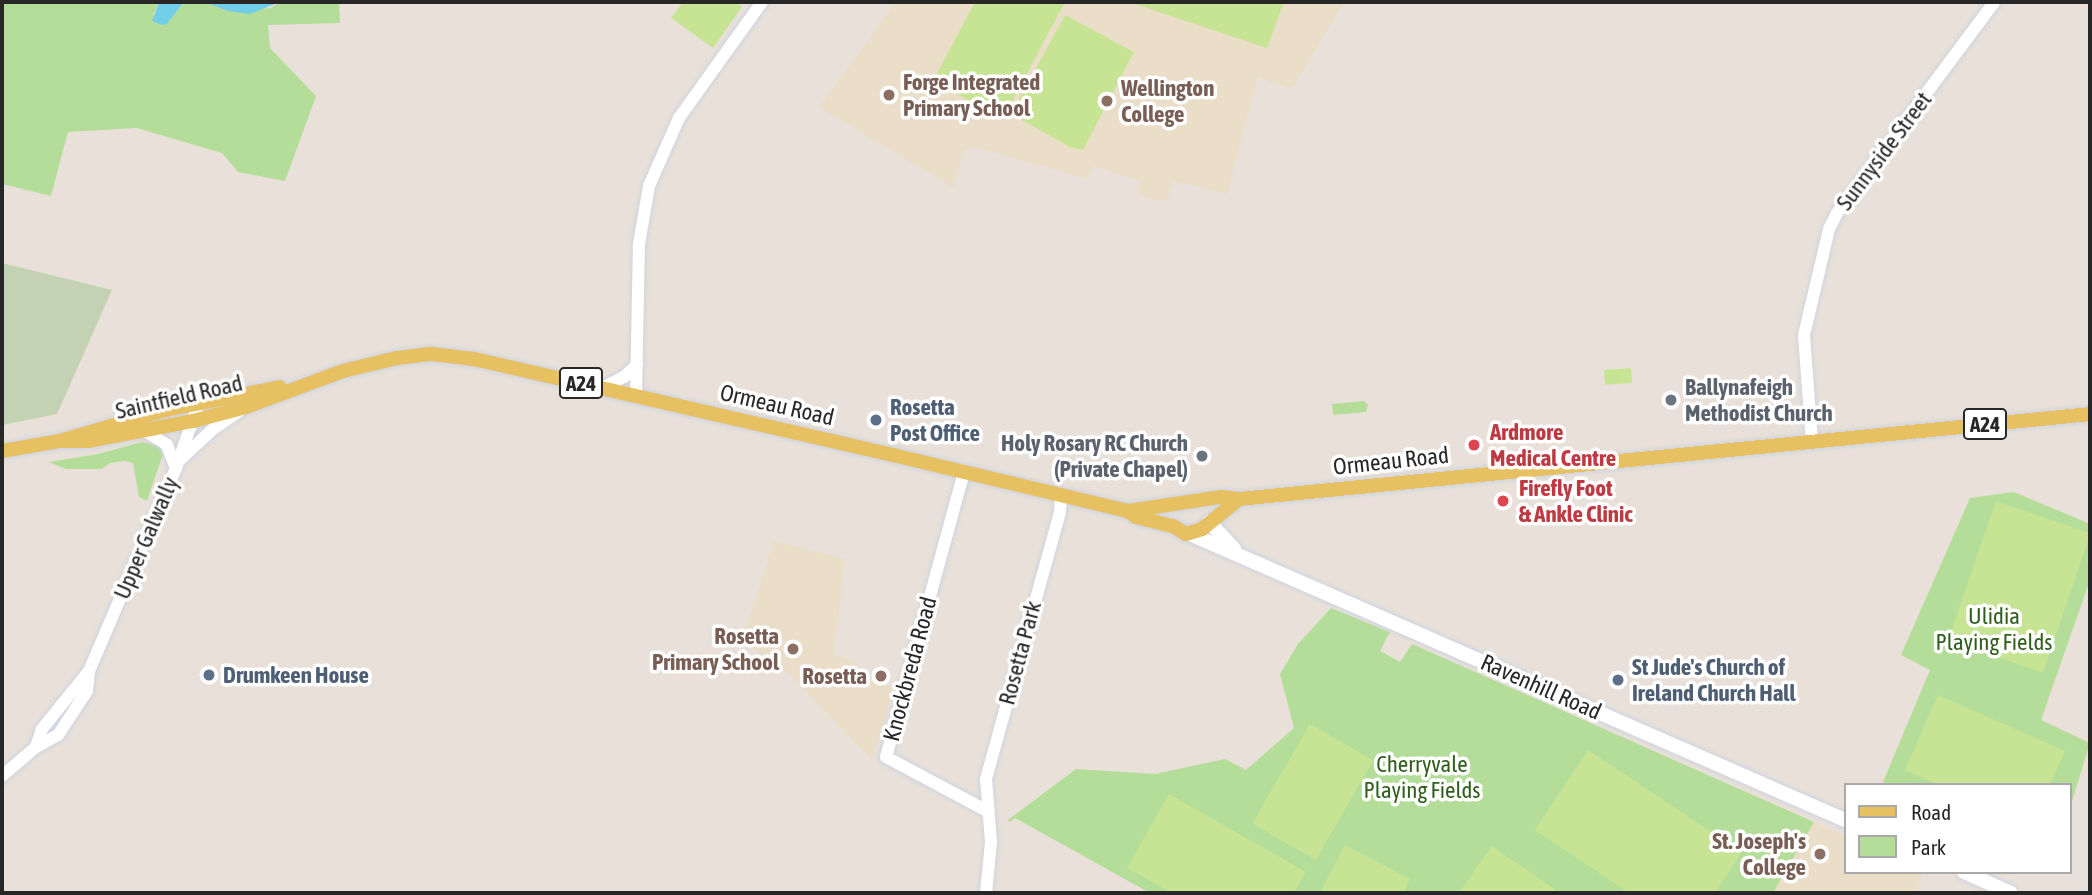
<!DOCTYPE html>
<style>
body{margin:0}
#map{position:relative;width:2092px;height:895px;overflow:hidden;background:#e9e1d9;font-family:"Asap Condensed",sans-serif}
div>[style]{position:absolute}
.education>*{inset:0;background:#eadec9}
.green>*{inset:0;background:#b4dd99}
.cemetery>*{inset:0;background:#c3d2b2}
.pitch>*{inset:0;background:#c7e495;transform-origin:0 0}
.water>*{inset:0;background:#72cee6}
.roads{filter:drop-shadow(0 0 2px #cfd3e0) drop-shadow(0 0 2px #cfd3e0)}
.tertiary>*{height:12px;margin:-6px;padding:0 6px;transform-origin:6px;border-radius:6px;background:#fff}
.secondary>*{height:14px;margin:-7px;padding:0 7px;transform-origin:7px;border-radius:7px;background:#fff}
.primary>*{height:14px;margin:-7px;padding:0 7px;transform-origin:7px;border-radius:7px;background:#e7c061}
.dots>*{width:19px;height:19px;translate:-50% -50%;box-sizing:border-box;border:4px solid #fff;border-radius:50%}
span{translate:-50% -50%;white-space:nowrap;text-align:center;line-height:1.15;-webkit-text-stroke:7px #fff;paint-order:stroke}
.shield-label span{padding:2px 5px;background:#fff;border:2px solid;border-radius:5px;-webkit-text-stroke-width:0}
.shield-label{font-size:21px;color:#272727;font-weight:700}
.education-label{font-size:23px;color:#785e54;font-weight:700}
.left{translate:0 -50%;text-align:left}
.right{translate:-100% -50%;text-align:right}
.street-label{font-size:23px;color:#272727}
.worship-label{font-size:23px;color:#5b616d;font-weight:700}
.service-label{font-size:23px;color:#4e5e75;font-weight:700}
.health-label{font-size:23px;color:#be3a42;font-weight:700}
.park-label{font-size:23px;color:#2f5e1d}
.frame{position:absolute;inset:0;border:4px solid #272727;pointer-events:none}
.legend{position:absolute;left:1844px;top:783px;width:228px;height:91px;box-sizing:border-box;background:#fff;border:2px solid #a9a9a9;margin:0;padding:9px 12px;list-style:none;font-size:21px;color:#272727}
.legend li{display:flex;align-items:center;gap:14px;height:35px}
.legend b{width:35px;border:2px solid #a9a9a9}
</style>
<div id="map">
<div class="education">
<div style="clip-path:polygon(896px 2px,1344px 2px,1294px 86px,1287px 88px,1258px 77px,1227px 194px,1174px 181px,1167px 200px,1160px 201px,1137px 195px,1140px 181px,1094px 166px,1088px 179px,977px 148px,963px 150px,954px 188px,819px 107px)"></div>
<div style="clip-path:polygon(774px 541px,845px 559px,834px 654px,857px 662px,853px 676px,894px 688px,872px 760px,780px 665px,741px 643px)"></div>
<div style="clip-path:polygon(1814px 822px,1845px 836px,1845px 872px,1923px 872px,1915px 893px,1773px 893px)"></div>
</div>
<div class="green">
<div style="clip-path:polygon(2px 2px,159px 2px,153px 15px,167px 24px,184px 2px,204px 2px,228px 11px,271px 8px,280px 2px,339px 2px,340px 23px,268px 25px,270px 48px,316px 96px,285px 181px,238px 172px,222px 153px,137px 128px,68px 132px,51px 196px,2px 184px)"></div>
<div style="clip-path:polygon(1364px 401px,1368px 405px,1366px 412px,1333px 415px,1332px 404px)"></div>
<div style="clip-path:polygon(142px 442px,159px 446px,163px 454px,147px 501px,139px 497px,133px 463px,124px 461px,110px 463px,102px 469px,66px 469px,49px 462px,98px 454px)"></div>
<div style="clip-path:polygon(2014px 492px,2090px 524px,2090px 580px,2041px 720px,2090px 743px,2069px 811px,2069px 785px,1889px 785px,1883px 782px,1930px 670px,1901px 655px,1970px 498px)"></div>
<div style="clip-path:polygon(1331px 608px,1390px 632px,1380px 651px,1400px 662px,1412px 644px,1814px 822px,1773px 893px,1150px 893px,1015px 818px,1010px 822px,1008px 820px,1076px 769px,1155px 774px,1225px 759px,1246px 770px,1294px 728px,1280px 674px,1298px 644px)"></div>
</div>
<div class="cemetery">
<div style="clip-path:polygon(2px 263px,112px 290px,57px 414px,2px 425px)"></div>
</div>
<div class="pitch">
<div style="clip-path:polygon(683px 2px,735px 2px,742px 7px,713px 48px,671px 18px)"></div>
<div style="clip-path:polygon(975px 2px,1065px 2px,1003px 119px,933px 81px)"></div>
<div style="clip-path:polygon(1129px 2px,1284px 2px,1267px 48px)"></div>
<div style="clip-path:polygon(1065px 15px,1134px 52px,1083px 150px,1070px 147px,1011px 114px)"></div>
<div style="left:1631px;top:368px;width:15px;height:27px;rotate:86deg"></div>
<div style="left:1996px;top:501px;width:100px;height:147px;rotate:19deg"></div>
<div style="clip-path:polygon(1938px 695px,2065px 751px,2050px 785px,1937px 785px,1905px 770px)"></div>
<div style="left:1310px;top:724px;width:73px;height:115px;rotate:30deg"></div>
<div style="clip-path:polygon(1588px 750px,1742px 852px,1715px 893px,1629px 893px,1535px 830px)"></div>
<div style="clip-path:polygon(1169px 794px,1306px 872px,1294px 893px,1172px 893px,1127px 868px)"></div>
<div style="clip-path:polygon(1345px 845px,1410px 879px,1403px 893px,1320px 893px)"></div>
<div style="clip-path:polygon(1492px 846px,1560px 893px,1459px 893px)"></div>
</div>
<div class="water">
<div style="clip-path:polygon(159px 2px,184px 2px,167px 24px,162px 25px,152px 21px)"></div>
<div style="clip-path:polygon(204px 2px,280px 2px,250px 14px,228px 11px)"></div>
</div>
<div class="roads">
<div class="tertiary">
<div style="left:602px;top:388px;width:25px;rotate:-27deg"></div>
<div style="left:624px;top:377px;width:18px;rotate:-43deg"></div>
<div style="left:636px;top:396px;width:152px;rotate:-88.9deg"></div>
<div style="left:639px;top:244px;width:59px;rotate:-80.2deg"></div>
<div style="left:649px;top:186px;width:74px;rotate:-66.2deg"></div>
<div style="left:679px;top:118px;width:143px;rotate:-54.4deg"></div>
<div style="left:145px;top:431px;width:26px;rotate:32deg"></div>
<div style="left:167px;top:445px;width:25px;rotate:69deg"></div>
<div style="left:1812px;top:442px;width:107px;rotate:-94.3deg"></div>
<div style="left:1804px;top:335px;width:109px;rotate:-76.7deg"></div>
<div style="left:1829px;top:229px;width:18px;rotate:-63deg"></div>
<div style="left:1837px;top:213px;width:263px;rotate:-53.3deg"></div>
<div style="left:181px;top:459px;width:44px;rotate:-43.2deg"></div>
<div style="left:213px;top:429px;width:32px;rotate:-34deg"></div>
<div style="left:964px;top:472px;width:295px;rotate:105.3deg"></div>
<div style="left:886px;top:757px;width:115px;rotate:28.1deg"></div>
<div style="left:36px;top:747px;width:19px;rotate:-72deg"></div>
<div style="left:42px;top:729px;width:75px;rotate:-51deg"></div>
<div style="left:2px;top:776px;width:45px;rotate:-40.5deg"></div>
<div style="left:36px;top:747px;width:25px;rotate:-29deg"></div>
<div style="left:58px;top:735px;width:53px;rotate:-56.6deg"></div>
<div style="left:87px;top:691px;width:20px;rotate:-84deg"></div>
<div style="left:89px;top:671px;width:221px;rotate:-66.8deg"></div>
<div style="left:176px;top:468px;width:70px;rotate:-70.8deg"></div>
<div style="left:986px;top:893px;width:51px;rotate:-84.4deg"></div>
<div style="left:991px;top:842px;width:63px;rotate:-94.5deg"></div>
<div style="left:986px;top:779px;width:277px;rotate:-74.5deg"></div>
<div style="left:1060px;top:512px;width:17px;rotate:-87deg"></div>
</div>
<div class="secondary">
<div style="left:1209px;top:522px;width:37px;rotate:47deg"></div>
<div style="left:1190px;top:534px;width:715px;rotate:23.59deg"></div>
<div style="left:1964px;top:872px;width:51px;rotate:24.1deg"></div>
</div>
<div class="primary">
<div style="left:60px;top:441px;width:28px"></div>
<div style="left:88px;top:441px;width:107px;rotate:-10.8deg"></div>
<div style="left:193px;top:421px;width:55px;rotate:-14.8deg"></div>
<div style="left:246px;top:407px;width:103px;rotate:-20.4deg"></div>
<div style="left:343px;top:371px;width:56px;rotate:-13.5deg"></div>
<div style="left:397px;top:358px;width:35px;rotate:-7deg"></div>
<div style="left:432px;top:354px;width:42px;rotate:6.8deg"></div>
<div style="left:474px;top:359px;width:430px;rotate:12.9deg"></div>
<div style="left:893px;top:455px;width:242px;rotate:13.4deg"></div>
<div style="left:1128px;top:511px;width:10px;rotate:37deg"></div>
<div style="left:1136px;top:517px;width:38px;rotate:14deg"></div>
<div style="left:1173px;top:526px;width:15px;rotate:32deg"></div>
<div style="left:1186px;top:534px;width:17px;rotate:-17deg"></div>
<div style="left:1202px;top:529px;width:48px;rotate:-39deg"></div>
<div style="left:2px;top:451px;width:59px;rotate:-9.8deg"></div>
<div style="left:60px;top:441px;width:105px;rotate:-16.5deg"></div>
<div style="left:161px;top:411px;width:121px;rotate:-11.4deg"></div>
<div style="left:1128px;top:511px;width:94px;rotate:-8.6deg"></div>
<div style="left:1221px;top:497px;width:18px;rotate:6deg"></div>
<div style="left:1239px;top:499px;width:855px;rotate:-5.7deg"></div>
</div>
</div>
<div class="dots">
<div style="left:889px;top:95px;background:#8d6e63"></div>
<div style="left:1107px;top:101px;background:#8d6e63"></div>
<div style="left:1671px;top:400px;background:#6b7280"></div>
<div style="left:876px;top:420px;background:#5c6f8a"></div>
<div style="left:1474px;top:445px;background:#e0444e"></div>
<div style="left:1202px;top:456px;background:#6b7280"></div>
<div style="left:1503px;top:501px;background:#e0444e"></div>
<div style="left:793px;top:649px;background:#8d6e63"></div>
<div style="left:209px;top:675px;background:#5c6f8a"></div>
<div style="left:881px;top:676px;background:#8d6e63"></div>
<div style="left:1618px;top:680px;background:#5c6f8a"></div>
<div style="left:1820px;top:854px;background:#8d6e63"></div>
</div>
<div class="shield-label">
<span style="left:581px;top:383px">A24</span>
<span style="left:1985px;top:424px">A24</span>
</div>
<div class="education-label">
<span class="left" style="left:903px;top:95px">Forge Integrated<br>Primary School</span>
<span class="left" style="left:1121px;top:101px">Wellington<br>College</span>
<span class="right" style="left:779px;top:649px">Rosetta<br>Primary School</span>
<span class="right" style="left:867px;top:676px">Rosetta</span>
<span class="right" style="left:1806px;top:854px">St. Joseph's<br>College</span>
</div>
<div class="street-label">
<span style="left:1884px;top:151px;rotate:-53deg">Sunnyside Street</span>
<span style="left:179px;top:397px;rotate:-13deg">Saintfield Road</span>
<span style="left:777px;top:405px;rotate:13deg">Ormeau Road</span>
<span style="left:1391px;top:461px;rotate:-6deg">Ormeau Road</span>
<span style="left:146px;top:538px;rotate:-67deg">Upper Galwally</span>
<span style="left:1020px;top:653px;rotate:-75deg">Rosetta Park</span>
<span style="left:910px;top:669px;rotate:-75deg">Knockbreda Road</span>
<span style="left:1541px;top:687px;rotate:24deg">Ravenhill Road</span>
</div>
<div class="worship-label">
<span class="left" style="left:1685px;top:400px">Ballynafeigh<br>Methodist Church</span>
<span class="right" style="left:1188px;top:456px">Holy Rosary RC Church<br>(Private Chapel)</span>
</div>
<div class="service-label">
<span class="left" style="left:890px;top:420px">Rosetta<br>Post Office</span>
<span class="left" style="left:1632px;top:680px">St Jude's Church of<br>Ireland Church Hall</span>
<span class="left" style="left:223px;top:675px">Drumkeen House</span>
</div>
<div class="health-label">
<span class="left" style="left:1490px;top:445px">Ardmore<br>Medical Centre</span>
<span class="left" style="left:1519px;top:501px">Firefly Foot<br>&amp; Ankle Clinic</span>
</div>
<div class="park-label">
<span style="left:1994px;top:629px">Ulidia<br>Playing Fields</span>
<span style="left:1422px;top:777px">Cherryvale<br>Playing Fields</span>
</div>
<div class="frame"></div>
<ul class="legend">
<li><b style="height:9px;background:#e7c061"></b>Road</li>
<li><b style="height:19px;background:#b4dd99"></b>Park</li>
</ul>
</div>
